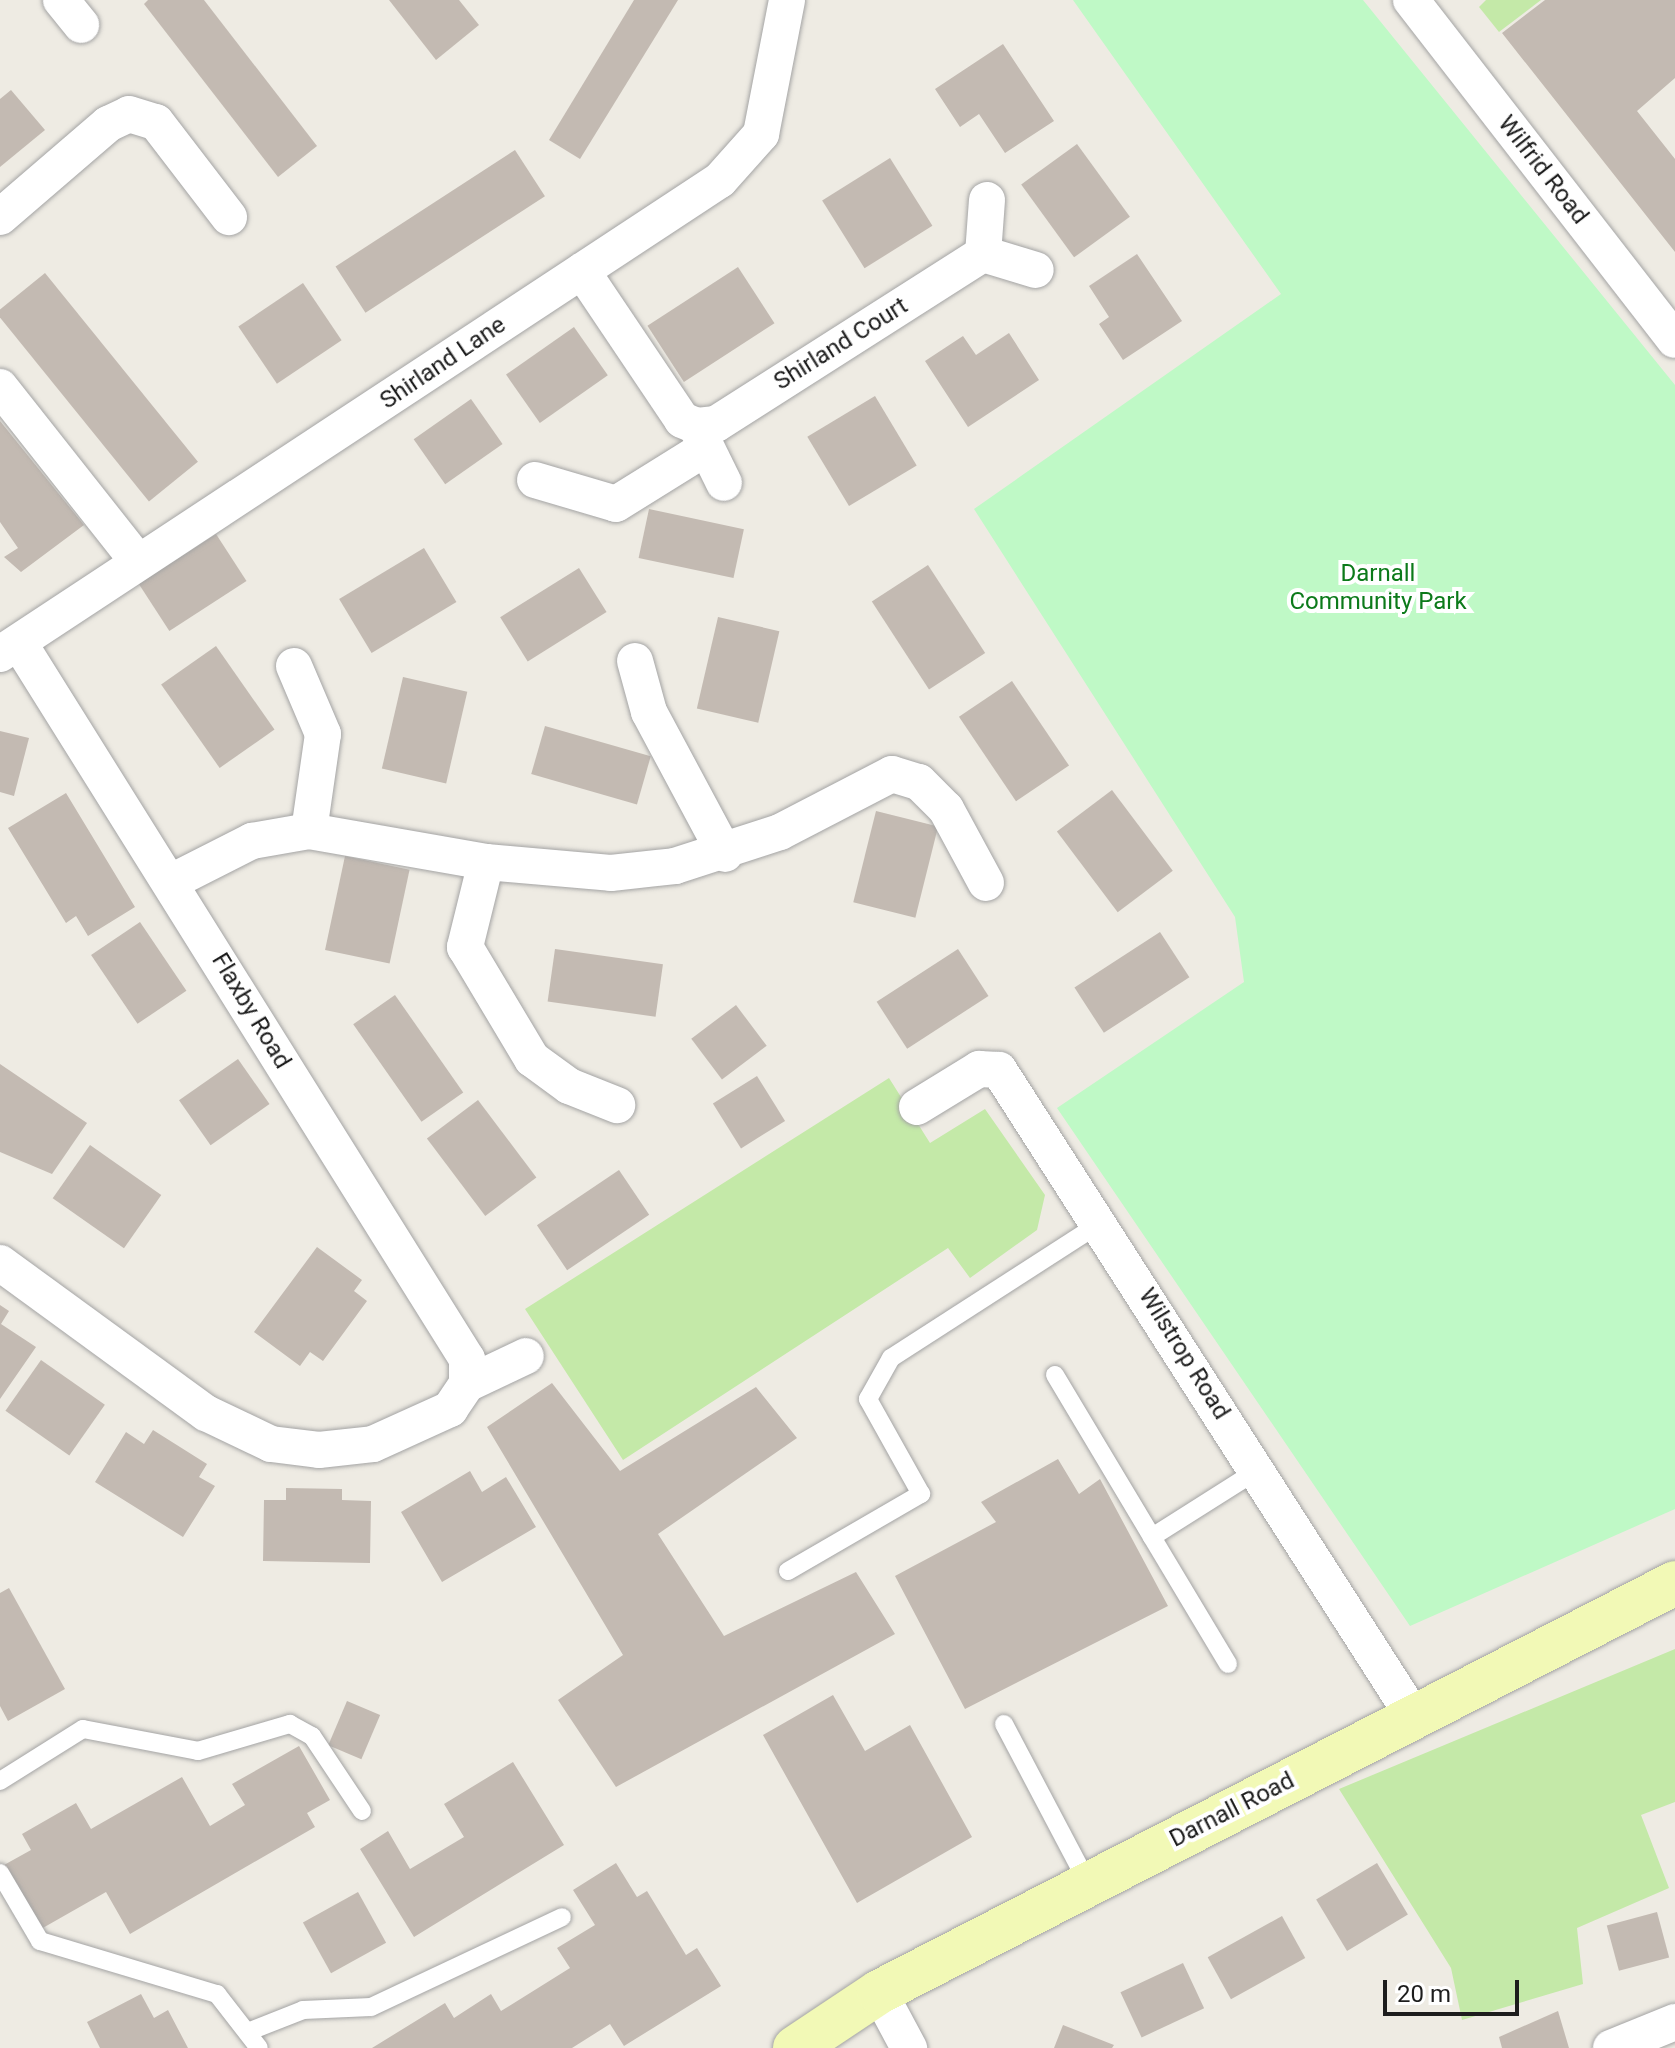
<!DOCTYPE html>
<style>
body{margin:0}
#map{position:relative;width:1675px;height:2048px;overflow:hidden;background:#eeebe3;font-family:Roboto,sans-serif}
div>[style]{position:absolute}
.grass>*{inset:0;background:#c4e9a8}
.park>*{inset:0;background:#bff9c6}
.building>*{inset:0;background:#c3bab2;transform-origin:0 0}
.roads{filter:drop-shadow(0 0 2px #a4a4a4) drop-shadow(0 0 2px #a4a4a4)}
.lane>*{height:18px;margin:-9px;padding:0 9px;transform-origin:9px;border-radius:9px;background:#fff}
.street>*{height:36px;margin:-18px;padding:0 18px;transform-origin:18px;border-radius:18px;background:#fff}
.secondary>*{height:44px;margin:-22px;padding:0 22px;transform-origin:22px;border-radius:22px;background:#f2f9b6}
span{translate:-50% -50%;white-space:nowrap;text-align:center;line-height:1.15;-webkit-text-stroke:8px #fff;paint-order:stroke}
.street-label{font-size:24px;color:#1d1d1d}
.park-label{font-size:24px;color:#0c7a1a}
.scale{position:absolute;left:1383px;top:1980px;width:136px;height:36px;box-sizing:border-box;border:4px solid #1d1d1d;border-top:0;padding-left:10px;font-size:24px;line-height:28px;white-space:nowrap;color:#1d1d1d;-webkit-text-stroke:6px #fff;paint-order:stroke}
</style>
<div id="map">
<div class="grass">
<div style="clip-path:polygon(1486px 0,1541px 0,1499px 32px,1479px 7px)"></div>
<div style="clip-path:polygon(889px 1078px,930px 1143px,985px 1109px,1045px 1195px,1037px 1230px,970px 1278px,948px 1248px,623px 1460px,525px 1309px)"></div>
<div style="clip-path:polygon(1675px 1649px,1675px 1802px,1641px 1815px,1669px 1888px,1577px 1928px,1583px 1984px,1462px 2020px,1451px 1968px,1339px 1789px)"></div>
</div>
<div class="park">
<div style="clip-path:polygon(1073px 0,1363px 0,1675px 385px,1675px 1509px,1410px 1626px,1057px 1108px,1244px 982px,1235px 917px,974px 509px,1281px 294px)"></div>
</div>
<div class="building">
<div style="clip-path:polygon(148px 0,204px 0,317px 146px,278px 177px,144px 4px)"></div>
<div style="clip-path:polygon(389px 0,459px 0,479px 25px,436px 60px)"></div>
<div style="clip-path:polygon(634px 0,678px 0,580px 159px,549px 140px)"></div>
<div style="clip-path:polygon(1545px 0,1675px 0,1675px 78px,1637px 111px,1675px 159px,1675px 252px,1502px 33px)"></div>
<div style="clip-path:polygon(1003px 44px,1054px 121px,1005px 153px,979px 114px,960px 127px,935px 89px)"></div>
<div style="clip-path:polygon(11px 90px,45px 130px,0 167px,0 99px)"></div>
<div style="left:1077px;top:144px;width:90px;height:69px;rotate:54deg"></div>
<div style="left:515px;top:150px;width:55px;height:214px;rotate:57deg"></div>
<div style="left:890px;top:158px;width:80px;height:80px;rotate:58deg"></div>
<div style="clip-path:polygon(1137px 254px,1182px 321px,1123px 360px,1099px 324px,1109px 317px,1089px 286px)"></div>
<div style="left:738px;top:267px;width:67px;height:108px;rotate:57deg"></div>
<div style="left:45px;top:273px;width:243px;height:63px;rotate:51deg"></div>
<div style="left:303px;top:283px;width:69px;height:78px;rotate:56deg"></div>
<div style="left:574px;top:327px;width:59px;height:83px;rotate:55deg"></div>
<div style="clip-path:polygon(1009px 333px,1039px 380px,968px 427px,925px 361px,963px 336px,976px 355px)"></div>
<div style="left:875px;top:396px;width:81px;height:79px;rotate:59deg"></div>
<div style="left:471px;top:399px;width:55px;height:70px;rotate:55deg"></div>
<div style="clip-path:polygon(0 421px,84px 525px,21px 572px,4px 557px,18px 548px,0 522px)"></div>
<div style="left:649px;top:509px;width:97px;height:50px;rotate:12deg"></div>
<div style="left:216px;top:534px;width:56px;height:92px;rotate:57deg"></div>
<div style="left:424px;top:548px;width:63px;height:99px;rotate:59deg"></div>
<div style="left:928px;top:565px;width:105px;height:67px;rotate:57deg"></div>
<div style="left:579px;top:568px;width:52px;height:93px;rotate:58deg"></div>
<div style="left:718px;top:617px;width:63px;height:94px;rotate:13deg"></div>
<div style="left:216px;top:646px;width:102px;height:67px;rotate:55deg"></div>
<div style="left:403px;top:677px;width:66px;height:94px;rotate:13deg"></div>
<div style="left:1012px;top:681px;width:102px;height:64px;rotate:56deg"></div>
<div style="left:545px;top:726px;width:110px;height:50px;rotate:16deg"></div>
<div style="clip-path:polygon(0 731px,29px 738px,14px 796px,0 792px)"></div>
<div style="left:1112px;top:790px;width:101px;height:69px;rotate:53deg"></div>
<div style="clip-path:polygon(66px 793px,135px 907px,88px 936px,76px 916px,66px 923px,8px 828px)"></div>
<div style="left:876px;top:811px;width:64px;height:94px;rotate:14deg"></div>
<div style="left:345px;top:856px;width:66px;height:96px;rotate:12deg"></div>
<div style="left:140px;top:922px;width:83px;height:59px;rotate:56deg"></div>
<div style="left:1160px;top:932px;width:54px;height:102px;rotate:57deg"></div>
<div style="left:555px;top:949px;width:109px;height:53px;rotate:8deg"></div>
<div style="left:958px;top:949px;width:56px;height:97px;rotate:57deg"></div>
<div style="left:395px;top:995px;width:119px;height:51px;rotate:55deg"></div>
<div style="left:736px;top:1005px;width:51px;height:56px;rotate:53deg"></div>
<div style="left:238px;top:1059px;width:55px;height:72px;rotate:55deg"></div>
<div style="clip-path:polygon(0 1064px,87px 1123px,52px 1174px,0 1152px)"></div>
<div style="left:757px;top:1076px;width:53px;height:52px;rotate:58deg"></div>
<div style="left:478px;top:1100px;width:97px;height:64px;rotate:53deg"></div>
<div style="left:90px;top:1145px;width:87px;height:65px;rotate:35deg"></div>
<div style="left:619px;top:1170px;width:54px;height:99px;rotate:56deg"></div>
<div style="clip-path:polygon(317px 1247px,362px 1280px,354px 1291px,367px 1301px,323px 1361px,310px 1352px,300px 1366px,254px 1332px)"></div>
<div style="clip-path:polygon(0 1305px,9px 1311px,1px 1324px,36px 1347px,0 1399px)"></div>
<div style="left:41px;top:1360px;width:78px;height:62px;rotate:35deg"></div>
<div style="clip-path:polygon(552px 1383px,620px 1471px,756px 1387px,797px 1438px,658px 1534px,724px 1636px,856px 1572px,895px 1634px,616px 1787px,558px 1700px,623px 1655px,487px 1427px)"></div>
<div style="clip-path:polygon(153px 1430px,207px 1464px,199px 1477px,215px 1486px,183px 1537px,95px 1482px,126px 1432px,144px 1444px)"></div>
<div style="clip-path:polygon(1058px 1459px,1079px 1494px,1100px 1479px,1168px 1606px,965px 1709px,895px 1576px,996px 1522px,981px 1502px)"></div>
<div style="clip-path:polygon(470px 1471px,482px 1492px,506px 1477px,536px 1527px,442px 1582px,401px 1512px)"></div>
<div style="clip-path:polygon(286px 1488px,342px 1489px,342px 1500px,371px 1501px,370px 1563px,263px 1561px,264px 1500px,286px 1500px)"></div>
<div style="clip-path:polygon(9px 1588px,65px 1689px,8px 1721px,0 1706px,0 1593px)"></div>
<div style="clip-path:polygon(833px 1695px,865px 1751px,910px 1725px,972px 1837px,857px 1903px,763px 1735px)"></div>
<div style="left:347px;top:1701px;width:36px;height:48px;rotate:23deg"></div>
<div style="clip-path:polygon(299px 1746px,330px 1800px,307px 1813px,315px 1827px,130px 1934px,106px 1892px,41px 1929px,4px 1865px,31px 1850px,22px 1834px,76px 1803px,91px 1829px,182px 1777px,210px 1826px,245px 1805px,232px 1784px)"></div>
<div style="clip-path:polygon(513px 1762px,564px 1845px,414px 1937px,360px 1849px,388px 1831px,410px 1869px,464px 1837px,444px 1804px)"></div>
<div style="clip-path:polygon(616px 1863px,637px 1897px,647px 1891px,686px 1955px,697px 1948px,721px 1986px,624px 2046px,610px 2024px,572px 2048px,372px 2048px,445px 2003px,454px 2018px,491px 1994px,501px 2011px,570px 1968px,557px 1948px,595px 1925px,573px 1890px)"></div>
<div style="left:1377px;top:1863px;width:60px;height:71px;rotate:59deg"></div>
<div style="left:358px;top:1892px;width:58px;height:63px;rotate:61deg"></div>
<div style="left:1657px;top:1912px;width:47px;height:52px;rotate:75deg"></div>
<div style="left:1282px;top:1916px;width:48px;height:85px;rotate:61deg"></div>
<div style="left:1183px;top:1963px;width:50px;height:69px;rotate:65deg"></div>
<div style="clip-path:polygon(141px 1994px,154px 2018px,168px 2010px,188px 2048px,100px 2048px,87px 2022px)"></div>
<div style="clip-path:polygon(1558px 2011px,1569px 2048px,1502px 2048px,1499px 2037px)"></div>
<div style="clip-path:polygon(1063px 2025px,1114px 2045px,1112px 2048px,1054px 2048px)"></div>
</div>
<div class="roads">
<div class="lane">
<div style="left:1055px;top:1375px;width:189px;rotate:59.1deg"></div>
<div style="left:1152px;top:1537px;width:125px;rotate:-32.3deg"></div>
<div style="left:1152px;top:1537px;width:148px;rotate:59.1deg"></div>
<div style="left:788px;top:1571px;width:154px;rotate:-30.1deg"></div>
<div style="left:921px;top:1494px;width:109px;rotate:-119.2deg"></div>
<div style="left:868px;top:1399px;width:47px;rotate:-60.7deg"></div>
<div style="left:891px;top:1358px;width:251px;rotate:-32.8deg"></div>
<div style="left:1004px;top:1724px;width:180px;rotate:62.2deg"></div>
<div style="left:0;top:1781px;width:98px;rotate:-32.1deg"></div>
<div style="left:83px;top:1729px;width:117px;rotate:10.8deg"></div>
<div style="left:198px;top:1751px;width:96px;rotate:-16.4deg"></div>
<div style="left:290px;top:1724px;width:25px;rotate:29deg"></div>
<div style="left:312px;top:1736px;width:90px;rotate:56.3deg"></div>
<div style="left:0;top:1873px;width:79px;rotate:59.5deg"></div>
<div style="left:40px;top:1941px;width:185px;rotate:16.7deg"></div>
<div style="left:217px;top:1994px;width:68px;rotate:52.1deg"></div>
<div style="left:250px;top:2031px;width:57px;rotate:-21.6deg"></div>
<div style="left:303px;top:2010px;width:68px;rotate:-2.5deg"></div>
<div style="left:371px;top:2007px;width:211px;rotate:-25.2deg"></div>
</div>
<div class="street">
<div style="left:61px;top:0;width:32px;rotate:51deg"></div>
<div style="left:1411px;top:0;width:430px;rotate:52.2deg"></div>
<div style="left:987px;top:200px;width:54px;rotate:94.2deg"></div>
<div style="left:983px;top:254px;width:55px;rotate:16.8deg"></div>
<div style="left:0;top:217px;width:143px;rotate:-40.7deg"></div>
<div style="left:108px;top:124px;width:23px;rotate:-25deg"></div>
<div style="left:129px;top:114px;width:28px;rotate:17deg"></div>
<div style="left:156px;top:122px;width:120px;rotate:52.5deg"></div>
<div style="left:582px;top:271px;width:179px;rotate:56.1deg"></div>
<div style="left:682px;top:420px;width:16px;rotate:22deg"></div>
<div style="left:697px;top:426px;width:19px;rotate:-6deg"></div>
<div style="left:716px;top:424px;width:317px;rotate:-32.5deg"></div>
<div style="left:0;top:387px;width:223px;rotate:51.7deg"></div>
<div style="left:697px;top:428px;width:61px;rotate:63.9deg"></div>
<div style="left:535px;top:480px;width:84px;rotate:16.5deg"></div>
<div style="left:616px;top:504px;width:106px;rotate:-31.9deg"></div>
<div style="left:0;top:654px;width:862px;rotate:-33.36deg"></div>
<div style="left:720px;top:180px;width:62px;rotate:-48.3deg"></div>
<div style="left:761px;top:134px;width:136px;rotate:-79deg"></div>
<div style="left:635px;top:661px;width:53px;rotate:74.6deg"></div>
<div style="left:649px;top:712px;width:161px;rotate:61.8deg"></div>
<div style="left:294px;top:666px;width:74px;rotate:66.9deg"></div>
<div style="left:323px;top:734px;width:98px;rotate:98.2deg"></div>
<div style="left:486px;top:862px;width:88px;rotate:103.9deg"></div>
<div style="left:465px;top:947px;width:131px;rotate:59.1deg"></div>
<div style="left:532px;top:1059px;width:46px;rotate:36.1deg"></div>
<div style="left:569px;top:1086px;width:52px;rotate:21.6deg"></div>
<div style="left:173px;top:881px;width:89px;rotate:-26.9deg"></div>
<div style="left:252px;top:841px;width:58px;rotate:-10deg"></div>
<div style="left:309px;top:831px;width:180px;rotate:9.9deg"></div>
<div style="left:486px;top:862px;width:125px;rotate:5deg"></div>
<div style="left:611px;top:873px;width:64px;rotate:-6.2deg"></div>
<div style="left:675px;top:866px;width:110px;rotate:-17.9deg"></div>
<div style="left:780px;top:832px;width:126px;rotate:-27.4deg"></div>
<div style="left:892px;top:774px;width:28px;rotate:17deg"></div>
<div style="left:919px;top:782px;width:38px;rotate:45deg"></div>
<div style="left:946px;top:809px;width:84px;rotate:61.6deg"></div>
<div style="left:917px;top:1107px;width:73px;rotate:-31.5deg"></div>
<div style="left:979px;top:1069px;width:20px;rotate:3deg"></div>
<div style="left:999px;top:1070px;width:771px;rotate:57.34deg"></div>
<div style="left:0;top:1263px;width:255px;rotate:36.1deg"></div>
<div style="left:206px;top:1413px;width:72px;rotate:25.5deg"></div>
<div style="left:271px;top:1444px;width:48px;rotate:7.1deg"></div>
<div style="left:319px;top:1450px;width:54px;rotate:-6.3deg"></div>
<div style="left:373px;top:1444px;width:85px;rotate:-24.4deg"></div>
<div style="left:450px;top:1409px;width:30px;rotate:-56deg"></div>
<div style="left:467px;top:1384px;width:25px;rotate:-90deg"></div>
<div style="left:467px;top:1359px;width:845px;rotate:-122.03deg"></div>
<div style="left:467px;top:1384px;width:65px;rotate:-25.4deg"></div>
<div style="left:879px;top:1992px;width:64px;rotate:61.8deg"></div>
<div style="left:1611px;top:2048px;width:69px;rotate:-22.1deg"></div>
</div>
<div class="secondary">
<div style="left:795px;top:2048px;width:101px;rotate:-33.7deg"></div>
<div style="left:879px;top:1992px;width:895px;rotate:-27.19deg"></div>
</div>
</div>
<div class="street-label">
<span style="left:1543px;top:170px;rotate:52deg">Wilfrid Road</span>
<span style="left:841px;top:344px;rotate:-32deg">Shirland Court</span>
<span style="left:443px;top:363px;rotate:-34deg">Shirland Lane</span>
<span style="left:251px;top:1011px;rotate:59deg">Flaxby Road</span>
<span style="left:1184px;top:1354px;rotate:58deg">Wilstrop Road</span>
<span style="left:1232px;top:1810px;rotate:-27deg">Darnall Road</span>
</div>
<div class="park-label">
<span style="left:1378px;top:588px">Darnall<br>Community Park</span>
</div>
<div class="scale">20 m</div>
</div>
